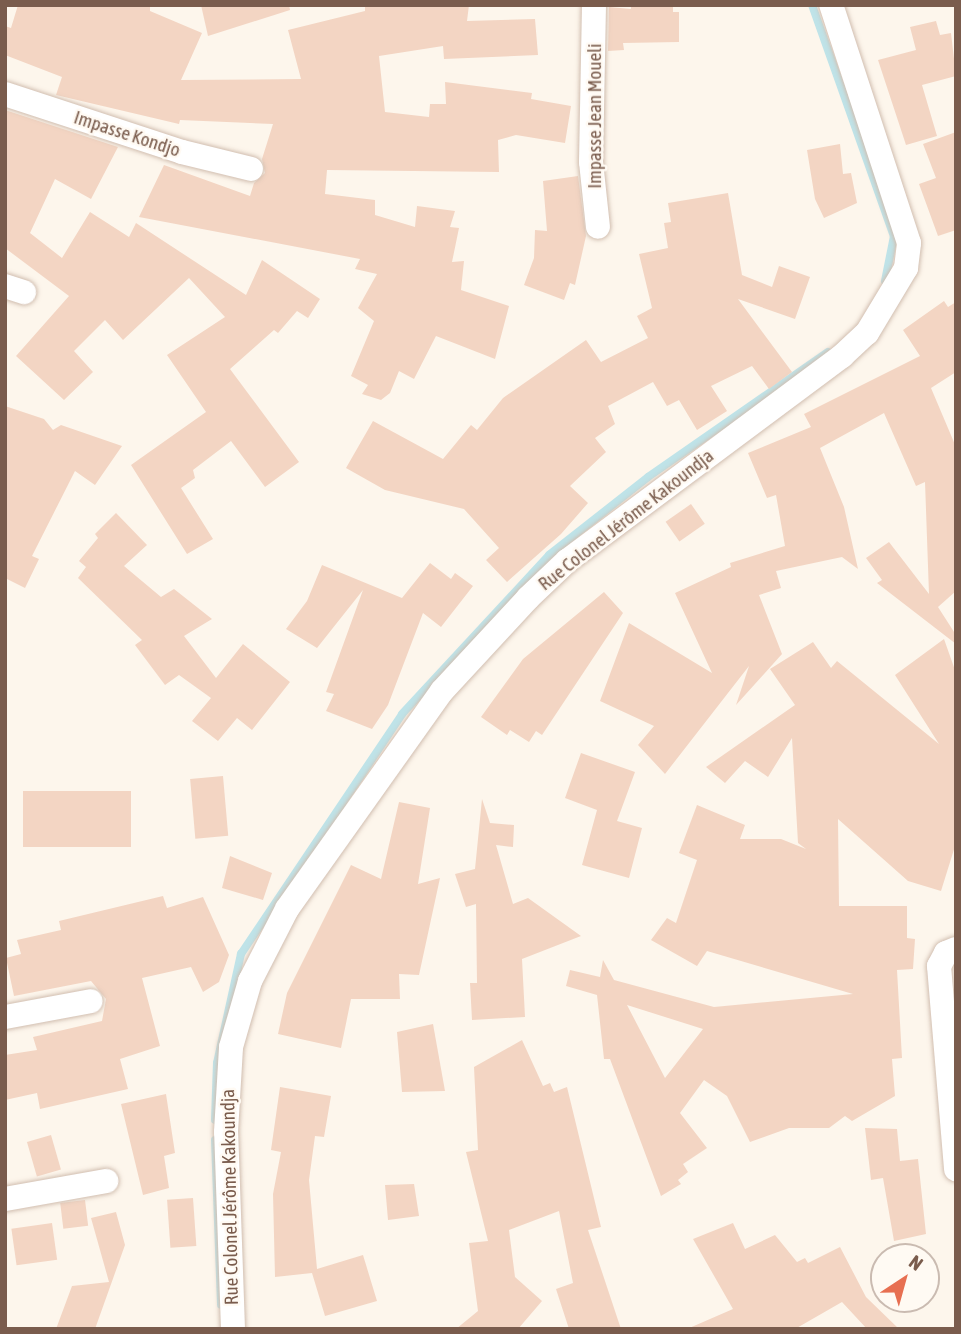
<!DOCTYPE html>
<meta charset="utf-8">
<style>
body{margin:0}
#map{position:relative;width:961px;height:1334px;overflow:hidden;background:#fdf6ec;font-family:"Asap Condensed",sans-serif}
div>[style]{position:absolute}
.stream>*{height:8px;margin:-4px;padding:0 4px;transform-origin:4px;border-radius:4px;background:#bfe3e8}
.building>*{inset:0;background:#f3d5c3;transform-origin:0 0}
.roads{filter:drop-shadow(0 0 2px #d1beb0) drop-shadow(0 0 2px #d1beb0)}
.minor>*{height:24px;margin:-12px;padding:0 12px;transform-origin:12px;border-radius:12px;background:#fff}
span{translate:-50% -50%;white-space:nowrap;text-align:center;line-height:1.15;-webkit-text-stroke:5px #fffaf3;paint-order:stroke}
.street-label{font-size:19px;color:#7a5c4d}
.frame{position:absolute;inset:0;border:7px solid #7a5c4d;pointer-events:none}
.north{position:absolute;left:870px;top:1243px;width:70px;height:70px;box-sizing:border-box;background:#fffaf3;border:2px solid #cabbb1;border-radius:50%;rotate:36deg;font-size:19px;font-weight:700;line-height:28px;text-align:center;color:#7a5c4d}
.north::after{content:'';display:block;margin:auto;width:24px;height:32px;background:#e76f51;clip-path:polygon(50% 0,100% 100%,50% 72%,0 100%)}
</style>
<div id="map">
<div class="stream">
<div style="left:812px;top:5px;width:245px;rotate:70.5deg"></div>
<div style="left:894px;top:236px;width:46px;rotate:101.3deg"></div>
<div style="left:215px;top:1120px;width:57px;rotate:-88deg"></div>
<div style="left:217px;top:1063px;width:112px;rotate:-77.6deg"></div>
<div style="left:241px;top:954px;width:289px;rotate:-56.1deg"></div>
<div style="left:402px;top:714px;width:217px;rotate:-47.2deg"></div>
<div style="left:549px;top:555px;width:126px;rotate:-38.2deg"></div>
<div style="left:648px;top:477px;width:219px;rotate:-34.8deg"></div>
<div style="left:215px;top:1140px;width:165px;rotate:87.9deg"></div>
</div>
<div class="building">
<div style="clip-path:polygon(18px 5px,150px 5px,150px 11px,202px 33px,181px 80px,301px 79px,288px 30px,365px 11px,365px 5px,469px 5px,467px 21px,535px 19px,538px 55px,444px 59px,443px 46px,379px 56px,385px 112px,429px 117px,430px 104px,446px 104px,445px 82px,532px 93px,531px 99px,571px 106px,565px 143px,516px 135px,498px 140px,499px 172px,327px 170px,325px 194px,375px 200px,375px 215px,415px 227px,417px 206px,455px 211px,450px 227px,459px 228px,452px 262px,464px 261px,461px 290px,509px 306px,495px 359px,436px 336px,414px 379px,399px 371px,390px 393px,381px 400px,362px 394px,368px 385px,351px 376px,374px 321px,358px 308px,377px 274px,355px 269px,360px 259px,139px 217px,164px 165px,250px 196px,254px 183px,265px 173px,262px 159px,273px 124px,180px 120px,179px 124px,56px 95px,62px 77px,5px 55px,5px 26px,11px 28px)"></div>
<div style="clip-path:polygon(201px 5px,289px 5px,290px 10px,208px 36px)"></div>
<div style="clip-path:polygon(631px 5px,673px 5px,673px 12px,679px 12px,679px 42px,623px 43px,624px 50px,608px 51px,609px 7px,631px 9px)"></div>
<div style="clip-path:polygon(936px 21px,940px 35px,951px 33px,956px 76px,922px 85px,937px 136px,906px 145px,878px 60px,916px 50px,910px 27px)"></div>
<div style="clip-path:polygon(5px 110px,118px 147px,91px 199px,55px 179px,30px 233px,62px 258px,90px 212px,129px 237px,136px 223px,246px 295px,262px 260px,320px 299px,308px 318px,297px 311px,278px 333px,274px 330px,230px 369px,299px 462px,265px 487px,231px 441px,193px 470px,195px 478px,181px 488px,213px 539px,187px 554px,131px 465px,206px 412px,167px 355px,225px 317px,189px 278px,123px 340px,105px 320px,74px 351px,93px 372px,64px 400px,16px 356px,69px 296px,5px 248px)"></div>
<div style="clip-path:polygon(956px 132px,956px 230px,938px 236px,919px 184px,936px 178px,923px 144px)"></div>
<div style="clip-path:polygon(840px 144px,843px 174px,851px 173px,857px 203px,824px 218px,815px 199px,807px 150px)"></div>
<div style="clip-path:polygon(578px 176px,586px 236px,575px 285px,570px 283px,564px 300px,524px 285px,534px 258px,535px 230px,547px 231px,543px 181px)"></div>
<div style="clip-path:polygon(728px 193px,742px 275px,772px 287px,779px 266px,810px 277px,795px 319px,738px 299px,792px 372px,769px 389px,752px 366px,711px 386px,727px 411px,697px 430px,679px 400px,667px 406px,653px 382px,608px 406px,615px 424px,595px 438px,606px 452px,570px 486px,588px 503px,561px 534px,507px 582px,486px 560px,499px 548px,464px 509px,385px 490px,346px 468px,373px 421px,443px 459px,471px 425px,477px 430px,503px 398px,586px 340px,601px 362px,648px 338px,637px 316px,652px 308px,639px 254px,668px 248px,664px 223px,671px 222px,668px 203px)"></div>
<div style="clip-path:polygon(944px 301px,948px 307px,956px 302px,956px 372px,931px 388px,956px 447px,956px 591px,938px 607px,956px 635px,956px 644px,877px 583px,882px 580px,866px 558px,889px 542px,929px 594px,925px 482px,916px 486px,884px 413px,820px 448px,844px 507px,858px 569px,842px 557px,776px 571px,781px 588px,759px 595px,782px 654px,736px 705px,749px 666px,665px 774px,638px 745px,654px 726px,600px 701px,629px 623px,712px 673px,675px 593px,731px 567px,730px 563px,785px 546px,776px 495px,767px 498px,748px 453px,811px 427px,804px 414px,920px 356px,903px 330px)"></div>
<div style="clip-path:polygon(5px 406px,44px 419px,53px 430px,61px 425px,122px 446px,95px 485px,75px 471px,32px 556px,39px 559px,25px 588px,5px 578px)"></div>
<div style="left:691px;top:504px;width:24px;height:31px;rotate:55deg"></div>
<div style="clip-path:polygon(116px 513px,147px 545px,124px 566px,161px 597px,174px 589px,212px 619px,184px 636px,216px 678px,243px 644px,290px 682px,252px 730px,237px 718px,218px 741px,192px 721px,211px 698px,179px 675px,165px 685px,135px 645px,142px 640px,78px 578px,86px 567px,79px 561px,98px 538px,95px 534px)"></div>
<div style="clip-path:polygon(430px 563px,451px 579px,455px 573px,473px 586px,441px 627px,423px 613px,388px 705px,372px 729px,326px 711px,334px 694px,326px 692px,363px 590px,317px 648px,286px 629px,307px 601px,322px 565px,402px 598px)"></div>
<div style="clip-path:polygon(604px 592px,623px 613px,542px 735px,536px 731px,529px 742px,510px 730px,507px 735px,481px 717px,523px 659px)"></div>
<div style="clip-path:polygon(evenodd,944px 639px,956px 673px,956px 843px,941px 891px,908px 881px,838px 819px,839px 906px,907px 906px,907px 938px,915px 939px,913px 969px,897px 970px,902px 1058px,892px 1059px,895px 1096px,852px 1121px,845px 1116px,829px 1128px,789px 1128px,750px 1142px,727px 1096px,704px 1080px,680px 1113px,707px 1148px,683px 1164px,688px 1172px,678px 1180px,681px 1184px,661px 1196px,610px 1059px,604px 1059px,597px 995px,566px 986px,570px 970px,600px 977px,603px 960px,614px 980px,714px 1007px,853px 994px,707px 951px,697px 966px,651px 940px,667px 918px,676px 923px,697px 860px,679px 853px,697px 805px,745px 825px,740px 839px,781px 839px,806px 849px,798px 843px,792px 738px,768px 777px,745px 761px,725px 783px,706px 767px,795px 705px,770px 669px,813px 642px,831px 668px,837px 661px,939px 744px,895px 675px,944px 639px,627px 1005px,703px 1029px,665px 1078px,627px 1005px)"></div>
<div style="clip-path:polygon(581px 753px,635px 772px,617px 821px,642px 828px,629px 878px,582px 865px,597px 810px,565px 798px)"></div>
<div style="left:223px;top:776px;width:60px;height:33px;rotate:85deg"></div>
<div style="left:23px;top:791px;width:108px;height:56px"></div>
<div style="clip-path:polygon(482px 799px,490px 823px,514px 825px,513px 847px,496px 845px,513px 904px,528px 898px,581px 936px,522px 959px,525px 1017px,472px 1020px,470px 983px,477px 983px,476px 904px,466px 907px,455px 874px,475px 869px)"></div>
<div style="clip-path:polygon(399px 802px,430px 808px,418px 884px,440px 878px,419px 975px,399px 974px,400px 999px,351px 999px,341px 1048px,278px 1034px,287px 993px,351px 865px,381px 879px)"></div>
<div style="clip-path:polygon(230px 856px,272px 873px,263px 900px,222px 888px)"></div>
<div style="clip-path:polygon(163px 896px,167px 908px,203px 897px,229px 955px,219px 982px,203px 992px,191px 967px,142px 978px,160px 1046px,120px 1059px,128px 1089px,40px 1109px,37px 1093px,5px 1100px,5px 1055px,37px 1050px,33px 1037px,102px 1021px,106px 999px,91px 981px,14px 996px,6px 958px,21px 954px,17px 940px,61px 930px,59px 921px)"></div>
<div style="clip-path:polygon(433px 1024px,445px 1091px,402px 1092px,397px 1032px)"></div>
<div style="clip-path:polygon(522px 1040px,543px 1086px,550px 1083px,554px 1092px,567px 1087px,601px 1227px,588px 1230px,621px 1329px,569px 1329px,556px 1289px,573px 1283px,559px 1211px,509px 1230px,515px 1277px,542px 1301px,518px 1329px,456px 1329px,478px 1311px,469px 1243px,488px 1241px,466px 1152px,478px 1150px,474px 1067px)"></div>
<div style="clip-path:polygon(280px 1087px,331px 1096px,324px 1137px,315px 1136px,309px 1180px,317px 1269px,363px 1255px,377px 1301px,325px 1316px,312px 1273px,275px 1277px,273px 1194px,281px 1152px,271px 1150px)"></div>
<div style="clip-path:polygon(166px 1094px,175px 1153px,164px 1156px,169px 1188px,143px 1195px,121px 1104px)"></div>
<div style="clip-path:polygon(865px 1128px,897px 1129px,900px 1161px,918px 1159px,926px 1234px,894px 1241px,883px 1178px,871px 1180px)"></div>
<div style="left:51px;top:1135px;width:36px;height:25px;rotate:74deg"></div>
<div style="clip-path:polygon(414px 1184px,419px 1216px,388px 1220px,385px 1185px)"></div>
<div style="left:193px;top:1198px;width:48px;height:26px;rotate:86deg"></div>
<div style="left:85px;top:1200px;width:26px;height:25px;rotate:83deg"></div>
<div style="clip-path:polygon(116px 1212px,125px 1245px,95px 1329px,56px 1329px,72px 1286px,109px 1282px,91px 1218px)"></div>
<div style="left:52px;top:1223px;width:37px;height:41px;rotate:82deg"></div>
<div style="clip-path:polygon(733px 1223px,745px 1249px,775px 1235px,797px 1262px,805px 1258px,808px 1263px,840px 1247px,866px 1297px,899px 1329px,867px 1329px,842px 1302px,795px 1329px,687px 1329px,733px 1309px,693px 1239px)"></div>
</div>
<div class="roads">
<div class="minor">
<div style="left:594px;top:5px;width:157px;rotate:91.1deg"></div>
<div style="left:591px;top:162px;width:65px;rotate:83.9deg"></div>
<div style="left:5px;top:94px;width:186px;rotate:18.1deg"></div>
<div style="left:182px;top:152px;width:71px;rotate:13.8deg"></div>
<div style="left:5px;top:286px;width:20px;rotate:18deg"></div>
<div style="left:956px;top:949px;width:11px;rotate:158deg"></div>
<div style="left:946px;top:953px;width:15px;rotate:118deg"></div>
<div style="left:939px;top:966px;width:204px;rotate:85.2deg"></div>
<div style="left:5px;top:1017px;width:87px;rotate:-10.5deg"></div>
<div style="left:5px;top:1199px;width:103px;rotate:-10.1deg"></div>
<div style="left:233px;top:1329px;width:197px;rotate:-92deg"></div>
<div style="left:226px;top:1132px;width:85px;rotate:-86.6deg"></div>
<div style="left:231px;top:1047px;width:69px;rotate:-73.9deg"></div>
<div style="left:250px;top:981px;width:81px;rotate:-62.8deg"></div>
<div style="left:287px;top:909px;width:267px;rotate:-54.6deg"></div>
<div style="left:442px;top:691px;width:127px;rotate:-47.2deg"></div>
<div style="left:528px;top:598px;width:54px;rotate:-43.5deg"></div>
<div style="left:567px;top:561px;width:343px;rotate:-36.7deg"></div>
<div style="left:842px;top:356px;width:34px;rotate:-43deg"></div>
<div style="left:867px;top:333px;width:76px;rotate:-59deg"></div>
<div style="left:906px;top:268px;width:25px;rotate:-83deg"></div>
<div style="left:909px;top:243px;width:250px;rotate:-108.1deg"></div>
</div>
</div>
<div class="street-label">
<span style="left:595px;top:116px;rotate:-90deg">Impasse Jean Moueli</span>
<span style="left:127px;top:134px;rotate:18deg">Impasse Kondjo</span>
<span style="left:626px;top:520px;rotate:-38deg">Rue Colonel Jérôme Kakoundja</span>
<span style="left:230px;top:1197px;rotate:-91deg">Rue Colonel Jérôme Kakoundja</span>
</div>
<div class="frame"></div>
<div class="north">N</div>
</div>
